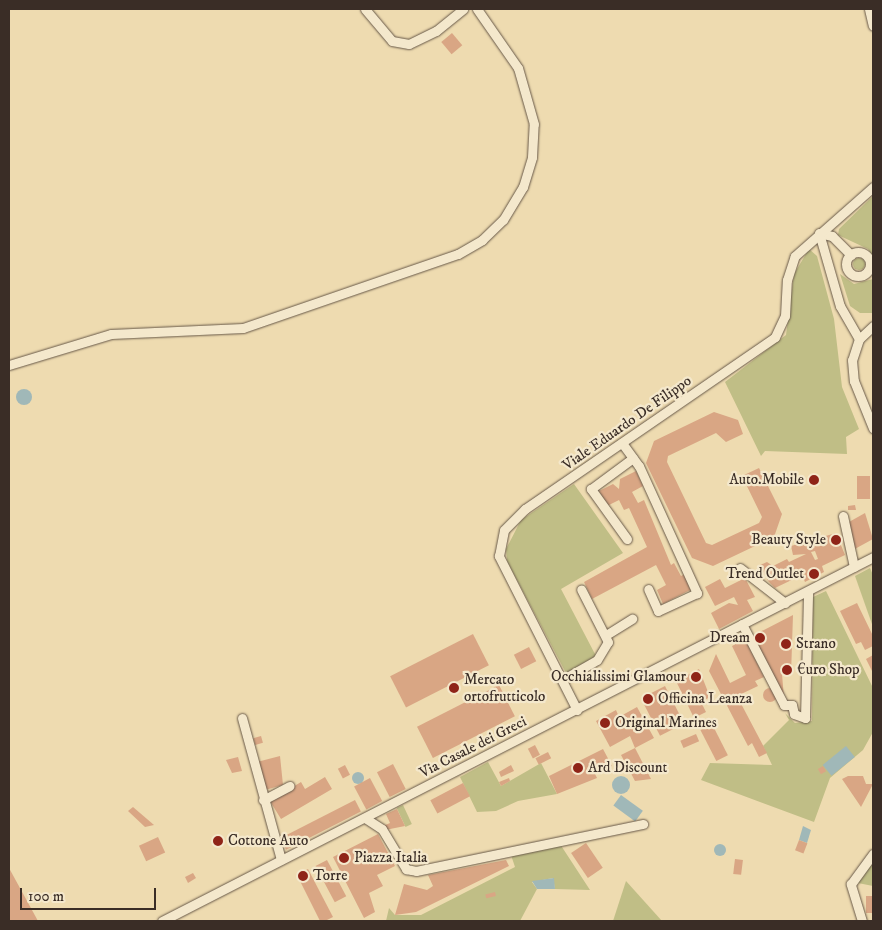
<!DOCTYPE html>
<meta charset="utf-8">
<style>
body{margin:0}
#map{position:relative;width:882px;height:930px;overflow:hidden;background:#eedbb0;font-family:"IM FELL DW Pica",serif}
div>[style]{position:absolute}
.green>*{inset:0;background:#c0be86;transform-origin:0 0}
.round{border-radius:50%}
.water>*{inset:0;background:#a0b8b8;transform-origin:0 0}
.building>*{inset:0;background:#d9a684;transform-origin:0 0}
.roads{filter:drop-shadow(0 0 1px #675848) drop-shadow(0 0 1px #675848)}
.minor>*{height:9px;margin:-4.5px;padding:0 4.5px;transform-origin:4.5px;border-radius:4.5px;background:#f4e8cc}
.minor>.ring{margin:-4.5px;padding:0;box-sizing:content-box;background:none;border:9px solid #f4e8cc;border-radius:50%}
.dots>*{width:14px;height:14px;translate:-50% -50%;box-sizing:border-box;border:2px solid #f4e8cc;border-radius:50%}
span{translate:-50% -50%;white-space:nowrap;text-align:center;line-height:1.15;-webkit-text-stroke:4.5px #f4e8cc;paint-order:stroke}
.street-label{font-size:15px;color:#3a2d26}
.poi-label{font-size:15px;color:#3a2d26}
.right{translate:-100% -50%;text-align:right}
.left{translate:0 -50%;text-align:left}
.frame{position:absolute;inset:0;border:10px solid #3a2d26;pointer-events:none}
.scale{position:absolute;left:20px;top:888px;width:136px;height:22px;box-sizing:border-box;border:2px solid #3a2d26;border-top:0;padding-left:6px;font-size:15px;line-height:18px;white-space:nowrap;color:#3a2d26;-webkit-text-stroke:4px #f4e8cc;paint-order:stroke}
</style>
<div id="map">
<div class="green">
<div style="clip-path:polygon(873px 196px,873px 257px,868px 249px,838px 235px,839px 229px)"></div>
<div style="clip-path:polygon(809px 249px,817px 256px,834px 319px,842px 387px,859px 429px,846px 437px,847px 454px,765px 451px,761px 456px,725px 382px,786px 335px,794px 274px)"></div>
<div class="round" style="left:853px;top:258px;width:12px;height:12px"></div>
<div style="clip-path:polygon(840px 274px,854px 284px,873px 279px,873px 313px,860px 313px,850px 306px)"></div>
<div style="clip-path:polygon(574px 484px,623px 553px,561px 589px,596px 656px,566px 673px,507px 561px,506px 549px,521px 520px)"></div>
<div style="clip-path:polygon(870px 568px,873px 575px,873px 627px,855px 576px)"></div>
<div style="clip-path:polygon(826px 591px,873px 688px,873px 732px,863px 750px,830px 778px,814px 822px,701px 780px,710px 763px,772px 765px,763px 746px,789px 720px,785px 713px,795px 723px,812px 721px,813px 597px)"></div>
<div style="clip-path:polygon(488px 762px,501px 786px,541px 763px,557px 794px,518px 801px,496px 811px,477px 812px,460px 777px)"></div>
<div style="left:403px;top:805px;width:21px;height:7px;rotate:65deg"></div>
<div style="clip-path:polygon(560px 844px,590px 890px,555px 889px,553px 878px,532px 882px,537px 889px,520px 921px,386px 921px,389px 908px,395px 915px,421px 915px,515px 867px,511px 855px)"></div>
<div style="clip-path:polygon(873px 860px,873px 886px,858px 883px,863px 872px)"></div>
<div style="clip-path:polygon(626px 881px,662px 921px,613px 921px)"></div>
</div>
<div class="water">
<div class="round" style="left:16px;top:389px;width:16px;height:16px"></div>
<div style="left:846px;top:746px;width:14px;height:30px;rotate:51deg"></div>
<div class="round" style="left:352px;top:772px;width:12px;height:12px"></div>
<div class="round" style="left:612px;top:776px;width:18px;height:18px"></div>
<div style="left:621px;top:795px;width:27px;height:13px;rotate:36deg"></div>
<div style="clip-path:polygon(803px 826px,811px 830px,807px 843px,799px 840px)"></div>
<div class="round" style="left:714px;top:844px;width:12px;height:12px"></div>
<div style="clip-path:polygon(554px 878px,555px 889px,537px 889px,532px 881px)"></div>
</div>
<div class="building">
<div style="left:452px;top:33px;width:16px;height:14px;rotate:50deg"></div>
<div style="clip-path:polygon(714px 412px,738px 420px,743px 434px,726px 442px,716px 433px,668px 456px,667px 462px,706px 543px,712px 545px,759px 523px,762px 517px,742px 476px,759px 468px,782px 514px,774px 537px,713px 566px,692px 558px,646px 463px,654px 441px)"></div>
<div style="clip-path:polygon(636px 471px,643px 486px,632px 492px,638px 503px,644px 500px,671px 565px,674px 563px,681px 576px,685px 574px,692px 589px,663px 604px,657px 590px,666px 585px,656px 565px,592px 599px,584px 582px,647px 547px,629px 508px,624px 510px,619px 500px,607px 506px,599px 491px,613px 484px,619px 489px,620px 479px)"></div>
<div style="left:857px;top:476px;width:13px;height:23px"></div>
<div style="clip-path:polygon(855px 505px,856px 510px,848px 510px,848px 506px)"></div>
<div style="clip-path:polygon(865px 513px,873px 539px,853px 550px,849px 522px)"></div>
<div style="clip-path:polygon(evenodd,836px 533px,845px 555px,822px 566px,824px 572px,805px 582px,802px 575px,775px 588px,768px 581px,760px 565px,767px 562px,773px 566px,787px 559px,789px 562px,806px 554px,793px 555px,791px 546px,836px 533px,815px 551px,818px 559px,815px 560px,811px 552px,815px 551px)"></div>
<div style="clip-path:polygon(745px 578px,755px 597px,747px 600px,753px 611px,719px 629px,711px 613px,729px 603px,738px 605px,734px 597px,715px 606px,705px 587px,720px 579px,725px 588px)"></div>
<div style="clip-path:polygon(857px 603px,873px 636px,873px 646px,865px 650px,861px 642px,856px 644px,840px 611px)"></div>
<div style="clip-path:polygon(793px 615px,791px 675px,782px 674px,784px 698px,752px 636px)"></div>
<div style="left:473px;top:634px;width:35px;height:93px;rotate:63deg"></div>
<div style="clip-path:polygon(745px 639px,764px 677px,755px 681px,758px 686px,737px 696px,767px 753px,759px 757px,752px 743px,748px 746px,709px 671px,716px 654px,730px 683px,746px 675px,732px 646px)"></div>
<div style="left:529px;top:647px;width:16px;height:17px;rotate:63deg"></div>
<div style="clip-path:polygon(873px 655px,873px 673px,866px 659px)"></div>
<div style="clip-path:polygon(699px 669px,710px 697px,701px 702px,706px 712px,694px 718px,676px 681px)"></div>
<div style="left:499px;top:685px;width:35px;height:92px;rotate:63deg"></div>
<div style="left:665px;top:686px;width:42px;height:27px;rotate:63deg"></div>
<div class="round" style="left:763px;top:688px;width:14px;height:14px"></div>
<div style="clip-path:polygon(637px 707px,654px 738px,635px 748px,630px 736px,610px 747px,596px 721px,616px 710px,619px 717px)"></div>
<div style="left:712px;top:724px;width:35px;height:13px;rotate:63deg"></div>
<div style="left:696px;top:734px;width:8px;height:17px;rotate:67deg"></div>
<div style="left:261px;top:736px;width:7px;height:8px;rotate:74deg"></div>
<div style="left:535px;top:745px;width:11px;height:8px;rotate:63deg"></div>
<div style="clip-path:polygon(635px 748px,651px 779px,635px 781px,621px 755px)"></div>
<div style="clip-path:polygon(603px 749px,612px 766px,595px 774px,597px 778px,557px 794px,549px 776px)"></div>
<div style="left:548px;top:752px;width:7px;height:14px;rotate:63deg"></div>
<div style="clip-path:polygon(280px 756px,283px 785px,265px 790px,257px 762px)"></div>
<div style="clip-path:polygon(238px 757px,242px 771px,232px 773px,226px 760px)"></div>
<div style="left:393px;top:764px;width:28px;height:18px;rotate:63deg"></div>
<div style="left:345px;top:765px;width:11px;height:8px;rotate:63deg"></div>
<div style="clip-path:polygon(511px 765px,514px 771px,501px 777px,499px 772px)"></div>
<div style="left:823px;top:766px;width:6px;height:6px;rotate:59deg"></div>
<div style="clip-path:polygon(848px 776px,863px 776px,866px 784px,873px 784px,861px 807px,842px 779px)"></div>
<div style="clip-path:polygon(325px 777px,332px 789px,281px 819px,270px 801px,301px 782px,305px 789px)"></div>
<div style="left:370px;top:778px;width:26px;height:18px;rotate:62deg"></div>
<div style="clip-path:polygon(509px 778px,510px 781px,501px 786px,499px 782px)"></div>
<div style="left:463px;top:783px;width:15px;height:37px;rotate:62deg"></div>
<div style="left:355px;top:800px;width:13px;height:84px;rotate:63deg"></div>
<div style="clip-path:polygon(133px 807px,154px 825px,145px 827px,128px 811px)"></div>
<div style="clip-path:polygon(397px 809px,405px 826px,385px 830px,383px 826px,390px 823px,386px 814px)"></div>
<div style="clip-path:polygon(378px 834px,395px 866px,377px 875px,383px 886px,369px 893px,375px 912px,364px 918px,333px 857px)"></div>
<div style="left:158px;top:837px;width:17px;height:21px;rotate:65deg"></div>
<div style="left:799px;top:840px;width:9px;height:11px;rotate:21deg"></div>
<div style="left:586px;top:843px;width:30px;height:18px;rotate:56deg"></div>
<div style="left:735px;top:859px;width:8px;height:15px;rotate:7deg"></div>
<div style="left:327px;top:860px;width:41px;height:13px;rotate:62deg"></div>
<div style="clip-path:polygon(506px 860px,509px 866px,416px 912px,395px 915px,404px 884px,427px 890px,433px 886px,428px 875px)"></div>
<div style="clip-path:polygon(9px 868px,38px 921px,9px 921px)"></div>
<div style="clip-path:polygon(308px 869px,333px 917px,325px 921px,320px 921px,297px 875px)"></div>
<div style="clip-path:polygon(193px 873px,196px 878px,188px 883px,185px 877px)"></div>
<div style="left:495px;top:892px;width:4px;height:10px;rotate:76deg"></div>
<div style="left:866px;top:896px;width:7px;height:17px"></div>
</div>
<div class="roads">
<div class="minor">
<div style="left:365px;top:9px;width:42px;rotate:49.8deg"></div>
<div style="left:392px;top:41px;width:17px;rotate:10deg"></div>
<div style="left:409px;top:44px;width:30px;rotate:-26deg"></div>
<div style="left:436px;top:31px;width:35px;rotate:-39deg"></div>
<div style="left:869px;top:9px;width:17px;rotate:77deg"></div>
<div class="ring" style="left:846px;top:252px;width:15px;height:15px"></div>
<div style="left:851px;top:255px;width:27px;rotate:-135deg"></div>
<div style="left:832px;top:236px;width:13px;rotate:-167deg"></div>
<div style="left:819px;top:233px;width:76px;rotate:74deg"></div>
<div style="left:840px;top:306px;width:38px;rotate:60deg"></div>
<div style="left:873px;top:326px;width:19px;rotate:137deg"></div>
<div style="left:859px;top:339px;width:22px;rotate:108deg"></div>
<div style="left:852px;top:360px;width:21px;rotate:85deg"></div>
<div style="left:854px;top:381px;width:51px;rotate:68deg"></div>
<div style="left:9px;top:365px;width:107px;rotate:-16.9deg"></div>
<div style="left:111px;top:334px;width:132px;rotate:-2.6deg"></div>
<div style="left:243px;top:328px;width:227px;rotate:-19deg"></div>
<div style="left:458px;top:254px;width:28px;rotate:-30deg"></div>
<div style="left:482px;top:240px;width:29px;rotate:-44deg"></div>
<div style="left:503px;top:220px;width:39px;rotate:-59deg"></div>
<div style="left:523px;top:187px;width:31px;rotate:-73deg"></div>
<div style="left:532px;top:157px;width:33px;rotate:-87deg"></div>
<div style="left:534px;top:124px;width:58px;rotate:-105.9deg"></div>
<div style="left:518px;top:68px;width:72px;rotate:-124.8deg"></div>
<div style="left:622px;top:443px;width:29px;rotate:54deg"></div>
<div style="left:639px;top:466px;width:140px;rotate:65.5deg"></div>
<div style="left:697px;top:593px;width:43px;rotate:155.2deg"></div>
<div style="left:658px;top:611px;width:24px;rotate:-114deg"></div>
<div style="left:843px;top:516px;width:52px;rotate:77.8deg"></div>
<div style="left:627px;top:539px;width:62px;rotate:-125.8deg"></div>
<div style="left:591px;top:489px;width:52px;rotate:-36.4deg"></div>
<div style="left:740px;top:568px;width:57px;rotate:37.9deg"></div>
<div style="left:742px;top:624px;width:91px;rotate:62.6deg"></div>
<div style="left:784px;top:705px;width:8px"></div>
<div style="left:792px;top:705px;width:9px;rotate:77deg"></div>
<div style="left:794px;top:714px;width:12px;rotate:20deg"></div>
<div style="left:805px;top:718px;width:127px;rotate:-88.6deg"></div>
<div style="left:606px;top:635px;width:31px;rotate:-32deg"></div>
<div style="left:562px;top:680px;width:40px;rotate:-29.7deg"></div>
<div style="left:597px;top:660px;width:21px;rotate:-59deg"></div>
<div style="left:608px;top:642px;width:59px;rotate:-117deg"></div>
<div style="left:577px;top:710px;width:173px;rotate:-116.9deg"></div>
<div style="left:499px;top:556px;width:26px;rotate:-79deg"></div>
<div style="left:504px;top:530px;width:30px;rotate:-45deg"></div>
<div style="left:525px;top:509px;width:303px;rotate:-34.5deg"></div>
<div style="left:775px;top:337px;width:23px;rotate:-65deg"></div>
<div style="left:785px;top:316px;width:36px;rotate:-87deg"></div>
<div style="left:787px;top:280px;width:25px;rotate:-72deg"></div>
<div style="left:795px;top:256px;width:104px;rotate:-41.5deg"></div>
<div style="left:242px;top:718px;width:147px;rotate:74.6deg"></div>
<div style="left:263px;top:800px;width:30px;rotate:-28deg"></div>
<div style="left:365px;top:818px;width:20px;rotate:33deg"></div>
<div style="left:382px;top:829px;width:47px;rotate:59deg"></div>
<div style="left:406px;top:869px;width:10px;rotate:11deg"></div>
<div style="left:416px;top:871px;width:232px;rotate:-11.7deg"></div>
<div style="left:162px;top:921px;width:799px;rotate:-27.11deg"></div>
<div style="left:862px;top:921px;width:39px;rotate:-107deg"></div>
<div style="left:851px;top:884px;width:37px;rotate:-54deg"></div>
</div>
</div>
<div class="dots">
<div style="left:814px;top:480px;background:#8f2418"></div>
<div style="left:836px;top:540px;background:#8f2418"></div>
<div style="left:814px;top:574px;background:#8f2418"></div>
<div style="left:760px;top:638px;background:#8f2418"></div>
<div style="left:786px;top:644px;background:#8f2418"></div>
<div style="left:787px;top:670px;background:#8f2418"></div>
<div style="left:696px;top:677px;background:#8f2418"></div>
<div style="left:454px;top:688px;background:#8f2418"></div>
<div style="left:648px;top:699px;background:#8f2418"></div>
<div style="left:605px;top:723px;background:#8f2418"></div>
<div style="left:578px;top:768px;background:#8f2418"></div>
<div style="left:218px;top:841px;background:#8f2418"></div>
<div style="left:344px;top:858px;background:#8f2418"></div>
<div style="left:303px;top:876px;background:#8f2418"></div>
</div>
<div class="street-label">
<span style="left:627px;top:423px;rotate:-35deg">Viale Eduardo De Filippo</span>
<span style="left:473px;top:747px;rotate:-27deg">Via Casale dei Greci</span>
</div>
<div class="poi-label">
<span class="right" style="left:804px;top:480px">Auto.Mobile</span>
<span class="right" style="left:826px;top:540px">Beauty Style</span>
<span class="right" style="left:804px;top:574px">Trend Outlet</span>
<span class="right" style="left:750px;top:638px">Dream</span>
<span class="left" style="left:796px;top:644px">Strano</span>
<span class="left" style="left:797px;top:670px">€uro Shop</span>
<span class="right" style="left:686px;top:677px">Occhialissimi Glamour</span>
<span class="left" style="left:464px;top:688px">Mercato<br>ortofrutticolo</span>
<span class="left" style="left:658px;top:699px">Officina Leanza</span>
<span class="left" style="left:615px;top:723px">Original Marines</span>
<span class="left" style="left:588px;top:768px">Ard Discount</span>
<span class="left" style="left:228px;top:841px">Cottone Auto</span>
<span class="left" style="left:354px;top:858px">Piazza Italia</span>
<span class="left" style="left:313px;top:876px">Torre</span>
</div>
<div class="frame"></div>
<div class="scale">100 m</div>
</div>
